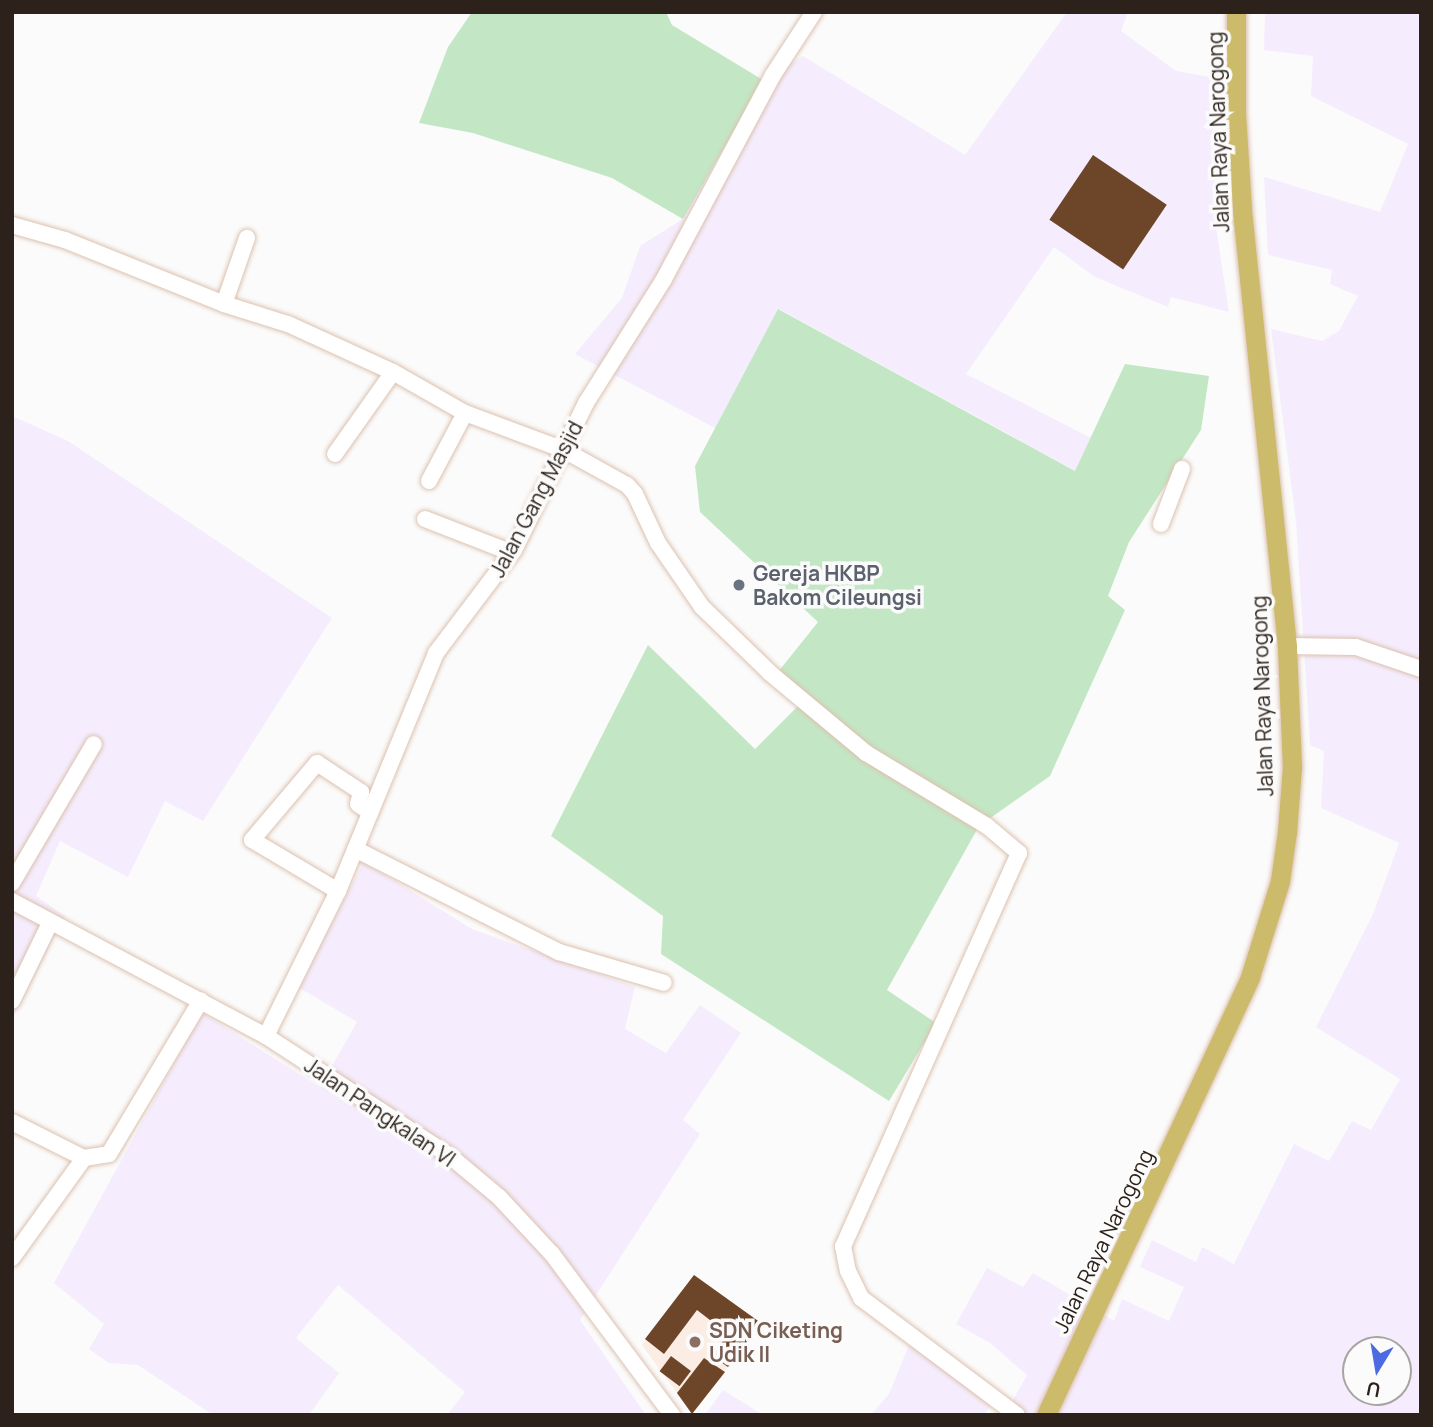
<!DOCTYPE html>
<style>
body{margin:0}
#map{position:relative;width:1433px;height:1427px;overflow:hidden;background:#fbfbfb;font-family:Manrope,sans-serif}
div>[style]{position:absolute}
.built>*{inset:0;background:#fbede3}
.industrial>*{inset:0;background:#f5edfe}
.green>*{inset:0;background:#c3e7c5}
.building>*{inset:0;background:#6d4629;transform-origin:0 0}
.roads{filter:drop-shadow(0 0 2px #dcc1af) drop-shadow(0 0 2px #dcc1af)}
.minor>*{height:16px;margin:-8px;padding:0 8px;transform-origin:8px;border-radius:8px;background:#fff}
.major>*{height:19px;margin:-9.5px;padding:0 9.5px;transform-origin:9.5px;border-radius:9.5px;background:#cbbb6a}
.dots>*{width:19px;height:19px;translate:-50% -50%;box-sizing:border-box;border:4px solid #fbfbfb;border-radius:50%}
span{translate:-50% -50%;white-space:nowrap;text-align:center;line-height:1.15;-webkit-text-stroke:7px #fbfbfb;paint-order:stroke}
.street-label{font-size:21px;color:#2d221b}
.worship-label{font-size:21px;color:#5b616d;font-weight:700}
.left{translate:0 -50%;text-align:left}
.education-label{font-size:21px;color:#785e54;font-weight:700}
.frame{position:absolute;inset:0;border:14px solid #2d221b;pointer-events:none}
.north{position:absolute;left:1342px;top:1336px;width:70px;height:70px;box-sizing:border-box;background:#fbfbfb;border:2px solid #a9a4a1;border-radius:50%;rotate:191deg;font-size:19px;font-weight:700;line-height:28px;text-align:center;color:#2d221b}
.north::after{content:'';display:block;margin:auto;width:24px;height:32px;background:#4d6be0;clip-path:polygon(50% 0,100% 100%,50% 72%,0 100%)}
</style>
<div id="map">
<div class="built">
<div style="clip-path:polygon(694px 1275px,761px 1323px,692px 1414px,642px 1345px)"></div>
</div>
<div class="industrial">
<div style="clip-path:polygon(1067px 12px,1128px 12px,1121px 31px,1176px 71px,1217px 78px,1214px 214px,1229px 312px,1171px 297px,1168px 307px,1095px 277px,1054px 247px,966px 374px,1091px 438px,1076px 471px,779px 309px,715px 428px,575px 354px,622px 298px,640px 246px,683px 219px,763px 80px,803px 56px,965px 155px)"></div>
<div style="clip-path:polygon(evenodd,1265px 12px,1421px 12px,1421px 1415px,1017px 1415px,1009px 1407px,1027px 1375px,990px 1343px,956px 1324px,987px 1268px,1023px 1287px,1033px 1273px,1114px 1321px,1122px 1299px,1169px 1321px,1184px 1287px,1140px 1267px,1152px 1240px,1196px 1262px,1202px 1247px,1234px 1264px,1294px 1144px,1329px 1161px,1352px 1121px,1371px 1130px,1400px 1079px,1316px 1027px,1373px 914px,1399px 843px,1321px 808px,1324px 751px,1310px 745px,1296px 521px,1271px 329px,1322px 341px,1339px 331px,1358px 296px,1330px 284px,1332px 270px,1268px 255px,1264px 177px,1380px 212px,1408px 144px,1311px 96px,1313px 56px,1264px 50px,1265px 12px,1356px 1350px,1398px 1350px,1398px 1392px,1356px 1392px,1356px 1350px)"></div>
<div style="clip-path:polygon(12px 416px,68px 441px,332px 618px,203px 821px,165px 801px,128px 877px,60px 841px,36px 896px,65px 916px,12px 1020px)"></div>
<div style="clip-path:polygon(364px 862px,472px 929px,635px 987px,625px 1029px,666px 1053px,700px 1005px,741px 1033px,683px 1120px,700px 1134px,580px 1320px,646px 1415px,447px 1415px,465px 1392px,338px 1285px,296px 1338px,339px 1373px,309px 1415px,213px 1415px,138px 1365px,109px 1363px,89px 1349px,104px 1324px,54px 1283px,202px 1013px,320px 1087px,357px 1022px,298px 987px)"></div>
<div style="clip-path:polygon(911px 1340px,995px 1399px,984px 1415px,871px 1415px,889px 1394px)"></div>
<div style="clip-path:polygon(723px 1390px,763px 1415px,705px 1415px)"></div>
</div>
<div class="green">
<div style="clip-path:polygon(472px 12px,666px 12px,672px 25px,763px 80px,683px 219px,612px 178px,473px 133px,419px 123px,448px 47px)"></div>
<div style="clip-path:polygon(778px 309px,1075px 471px,1125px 364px,1209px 376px,1201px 430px,1129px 542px,1108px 596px,1125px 610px,1050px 776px,979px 826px,887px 990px,936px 1023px,889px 1101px,661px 954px,663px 916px,551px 836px,648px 645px,755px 749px,801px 703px,778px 672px,818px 622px,700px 512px,695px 466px)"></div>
</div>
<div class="building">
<div style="left:1093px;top:155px;width:89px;height:78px;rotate:34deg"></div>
<div style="clip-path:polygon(694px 1275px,761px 1323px,728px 1367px,712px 1356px,728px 1334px,697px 1310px,664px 1354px,645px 1339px)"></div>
<div style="left:671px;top:1356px;width:25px;height:19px;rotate:37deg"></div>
<div style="clip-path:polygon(704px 1358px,725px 1372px,692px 1414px,677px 1393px)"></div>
</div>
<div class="roads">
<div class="minor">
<div style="left:12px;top:225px;width:55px;rotate:15.8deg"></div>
<div style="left:65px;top:240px;width:171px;rotate:21.9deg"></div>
<div style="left:224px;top:304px;width:67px;rotate:17.4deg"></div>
<div style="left:288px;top:324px;width:115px;rotate:24.6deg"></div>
<div style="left:393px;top:372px;width:83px;rotate:29.7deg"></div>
<div style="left:465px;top:413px;width:103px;rotate:20.4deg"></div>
<div style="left:562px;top:449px;width:74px;rotate:29deg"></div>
<div style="left:627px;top:485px;width:12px;rotate:48deg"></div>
<div style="left:635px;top:494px;width:54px;rotate:64.9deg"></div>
<div style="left:658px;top:543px;width:78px;rotate:55.5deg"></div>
<div style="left:702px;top:607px;width:95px;rotate:44.1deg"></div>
<div style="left:770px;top:673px;width:125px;rotate:39.8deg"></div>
<div style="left:866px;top:753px;width:141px;rotate:31.1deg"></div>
<div style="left:987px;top:826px;width:42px;rotate:40.2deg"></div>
<div style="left:1019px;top:853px;width:431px;rotate:114.1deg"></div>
<div style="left:843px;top:1246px;width:25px;rotate:79deg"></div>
<div style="left:848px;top:1271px;width:30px;rotate:64deg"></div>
<div style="left:861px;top:1298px;width:195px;rotate:36.9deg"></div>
<div style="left:224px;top:304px;width:70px;rotate:-70.8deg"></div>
<div style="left:335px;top:454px;width:100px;rotate:-54.7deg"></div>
<div style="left:429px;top:481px;width:77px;rotate:-62.1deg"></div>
<div style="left:425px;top:519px;width:93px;rotate:21.3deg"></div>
<div style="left:1161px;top:524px;width:59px;rotate:-69.1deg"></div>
<div style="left:1287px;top:646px;width:69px;rotate:0.8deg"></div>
<div style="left:1356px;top:647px;width:69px;rotate:18.7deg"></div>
<div style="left:355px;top:849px;width:229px;rotate:26.8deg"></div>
<div style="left:559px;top:952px;width:109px;rotate:16.4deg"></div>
<div style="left:12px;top:883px;width:161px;rotate:-59.5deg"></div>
<div style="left:338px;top:891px;width:100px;rotate:-149.3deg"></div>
<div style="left:252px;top:840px;width:101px;rotate:-49.8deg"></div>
<div style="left:317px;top:763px;width:53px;rotate:33.4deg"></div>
<div style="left:361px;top:792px;width:12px;rotate:104deg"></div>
<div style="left:358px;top:804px;width:14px;rotate:34deg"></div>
<div style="left:12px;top:901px;width:288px;rotate:28deg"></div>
<div style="left:266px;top:1036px;width:220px;rotate:33.1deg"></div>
<div style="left:450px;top:1156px;width:64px;rotate:39.9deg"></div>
<div style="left:499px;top:1197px;width:78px;rotate:47.1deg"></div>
<div style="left:552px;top:1254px;width:201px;rotate:53.3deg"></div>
<div style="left:12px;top:1001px;width:87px;rotate:-64deg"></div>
<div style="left:266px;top:1036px;width:162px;rotate:-63.6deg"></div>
<div style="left:338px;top:891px;width:257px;rotate:-67.6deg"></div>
<div style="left:436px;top:653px;width:129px;rotate:-52.9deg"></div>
<div style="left:514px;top:550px;width:164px;rotate:-63.9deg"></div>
<div style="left:586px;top:403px;width:146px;rotate:-57.8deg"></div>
<div style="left:664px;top:279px;width:231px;rotate:-61.9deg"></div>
<div style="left:773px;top:75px;width:75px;rotate:-56.9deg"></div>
<div style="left:12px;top:1122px;width:80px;rotate:26.6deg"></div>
<div style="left:12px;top:1258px;width:123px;rotate:-54.2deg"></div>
<div style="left:84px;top:1158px;width:25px;rotate:-9deg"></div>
<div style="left:109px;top:1154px;width:179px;rotate:-59.1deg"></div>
</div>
<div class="major">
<div style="left:1046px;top:1415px;width:483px;rotate:-65deg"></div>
<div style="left:1250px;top:977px;width:101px;rotate:-72.6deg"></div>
<div style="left:1280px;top:881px;width:49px;rotate:-81.9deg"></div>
<div style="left:1287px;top:832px;width:65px;rotate:-85.6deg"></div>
<div style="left:1292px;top:767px;width:121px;rotate:-92.4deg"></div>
<div style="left:1287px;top:646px;width:439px;rotate:-95.9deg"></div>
<div style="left:1242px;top:209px;width:96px;rotate:-93.6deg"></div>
<div style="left:1236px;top:113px;width:101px;rotate:-90deg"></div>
</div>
</div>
<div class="dots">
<div style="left:739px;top:585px;background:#6b7280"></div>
<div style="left:695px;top:1342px;background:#8d6e63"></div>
</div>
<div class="street-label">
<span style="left:1218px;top:132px;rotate:-92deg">Jalan Raya Narogong</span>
<span style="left:536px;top:499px;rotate:-62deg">Jalan Gang Masjid</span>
<span style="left:1262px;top:696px;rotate:-92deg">Jalan Raya Narogong</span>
<span style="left:380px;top:1112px;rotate:34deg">Jalan Pangkalan VI</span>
<span style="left:1103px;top:1241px;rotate:-64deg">Jalan Raya Narogong</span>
</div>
<div class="worship-label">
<span class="left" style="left:753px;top:585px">Gereja HKBP<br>Bakom Cileungsi</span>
</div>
<div class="education-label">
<span class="left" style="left:709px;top:1342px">SDN Ciketing<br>Udik II</span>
</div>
<div class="frame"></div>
<div class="north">U</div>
</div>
